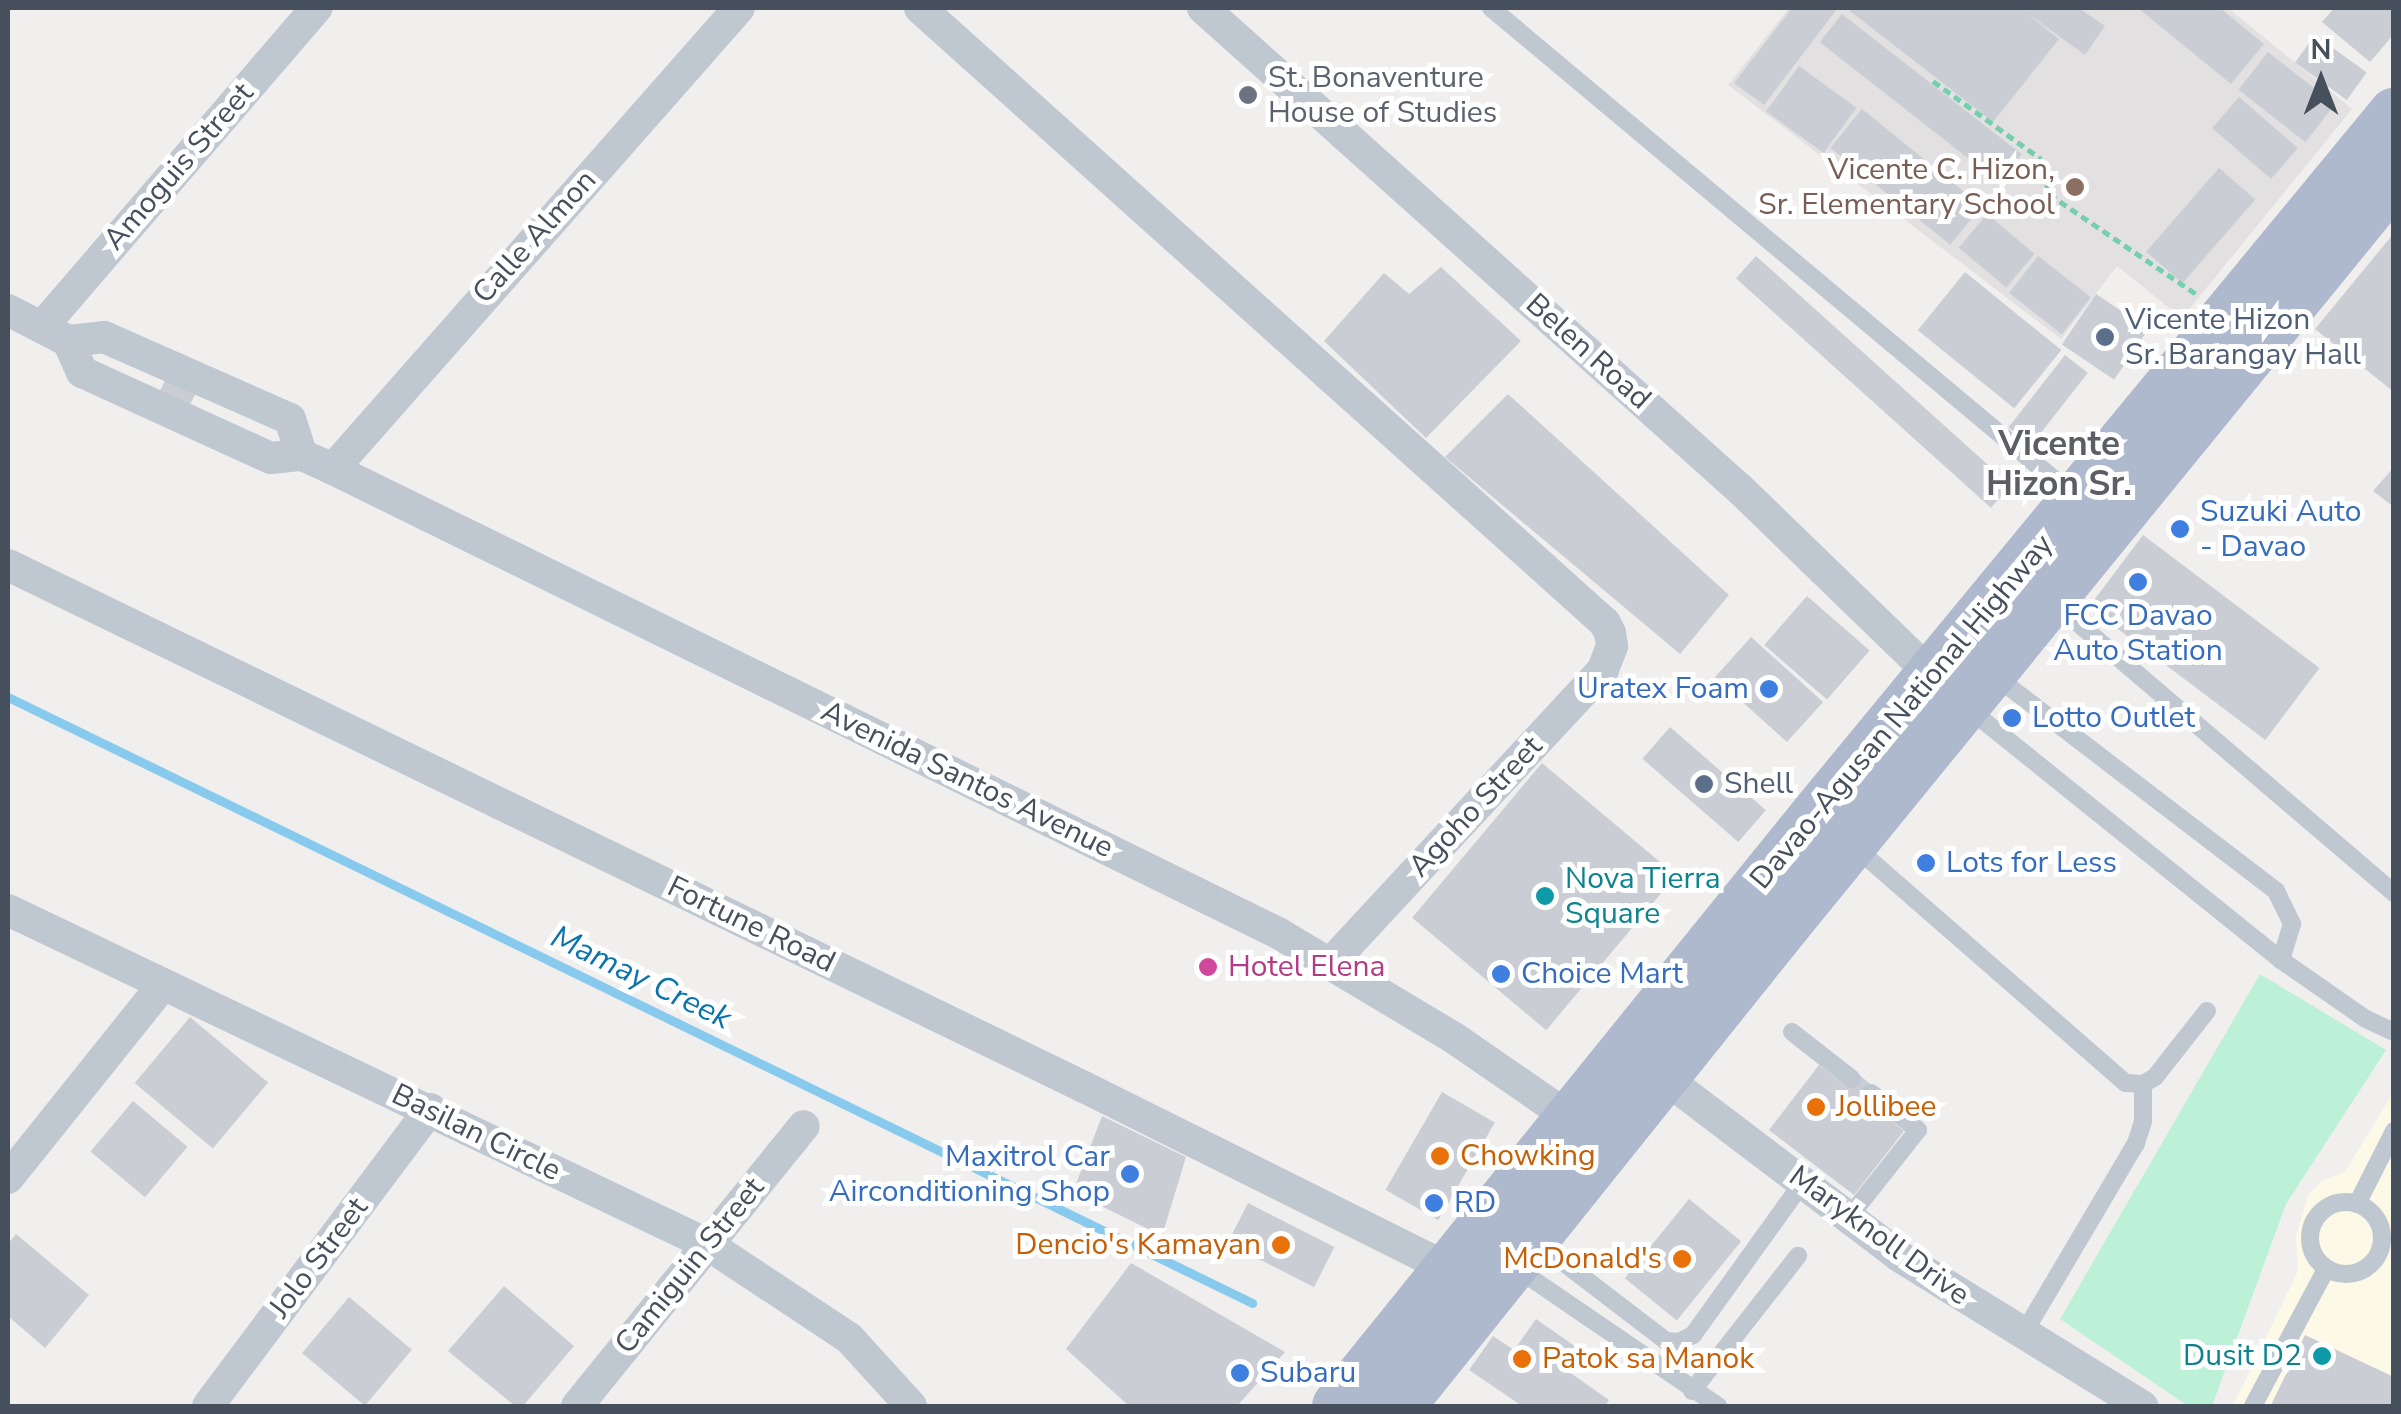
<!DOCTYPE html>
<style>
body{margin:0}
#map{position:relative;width:2401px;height:1414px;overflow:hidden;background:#f1efee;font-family:"Nunito Sans",sans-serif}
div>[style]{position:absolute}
.commercial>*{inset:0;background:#fcf9e7}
.education>*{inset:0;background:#e2e0e0}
.green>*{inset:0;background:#bcf0d7}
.stream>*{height:9px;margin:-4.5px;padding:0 4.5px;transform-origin:4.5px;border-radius:4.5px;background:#88caee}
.building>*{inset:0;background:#cacdd4;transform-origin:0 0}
.path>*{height:5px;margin-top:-2.5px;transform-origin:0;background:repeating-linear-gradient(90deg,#73cfae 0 8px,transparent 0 13px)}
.lane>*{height:18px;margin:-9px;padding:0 9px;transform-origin:9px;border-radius:9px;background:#bfc7d1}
.lane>.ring{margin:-9px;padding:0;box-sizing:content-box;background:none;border:18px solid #bfc7d1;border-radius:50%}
.street>*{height:32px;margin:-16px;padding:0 16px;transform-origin:16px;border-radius:16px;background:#bfc7d1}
.primary>*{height:52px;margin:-26px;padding:0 26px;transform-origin:26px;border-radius:26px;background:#aeb9ce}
.dots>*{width:28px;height:28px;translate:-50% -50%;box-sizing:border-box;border:5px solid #fff;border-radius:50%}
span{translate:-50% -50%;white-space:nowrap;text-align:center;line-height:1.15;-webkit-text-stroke:10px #fff;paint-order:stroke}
.worship-label{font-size:30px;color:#5b616d}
.left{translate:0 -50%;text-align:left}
.street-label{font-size:30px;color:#464f5c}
.education-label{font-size:30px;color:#785e54}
.right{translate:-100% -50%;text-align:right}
.service-label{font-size:30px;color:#4e5e75}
.shop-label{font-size:30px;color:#366cbe}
.culture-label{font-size:30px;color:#0d838f}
.hotel-label{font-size:30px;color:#b23c85}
.food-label{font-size:30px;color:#c56008}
.water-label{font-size:32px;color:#0973ac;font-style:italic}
.quarter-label{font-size:35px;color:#5b5e64;font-weight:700}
.frame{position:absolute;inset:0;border:10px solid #464f5c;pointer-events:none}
.north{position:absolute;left:2271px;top:30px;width:100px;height:100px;-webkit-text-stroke:8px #fff;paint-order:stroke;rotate:0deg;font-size:28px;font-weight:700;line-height:40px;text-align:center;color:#464f5c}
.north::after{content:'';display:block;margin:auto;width:35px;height:45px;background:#464f5c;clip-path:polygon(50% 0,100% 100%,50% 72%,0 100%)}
</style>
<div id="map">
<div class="commercial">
<div style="clip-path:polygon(2393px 1093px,2393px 1406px,2233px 1406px,2298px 1271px,2296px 1236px,2308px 1195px,2322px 1181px,2345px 1172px)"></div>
</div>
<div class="education">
<div style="clip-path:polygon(1789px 8px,2228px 8px,2352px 109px,2182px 318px,2117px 266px,2061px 339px,1728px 85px)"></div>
</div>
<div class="green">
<div style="clip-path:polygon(2260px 974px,2386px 1050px,2286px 1204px,2212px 1406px,2188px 1406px,2060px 1319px)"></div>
</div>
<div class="stream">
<div style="left:8px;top:697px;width:1384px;rotate:25.97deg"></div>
</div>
<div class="building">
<div style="clip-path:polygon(1792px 8px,1837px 9px,1764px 105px,1734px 83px)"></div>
<div style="clip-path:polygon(1853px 8px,2079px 8px,2105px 26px,2085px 55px,2024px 11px,2059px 39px,1993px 122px,1850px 11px)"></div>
<div style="clip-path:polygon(2138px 8px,2220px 8px,2264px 44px,2231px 84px)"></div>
<div style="clip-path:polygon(2334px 8px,2394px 8px,2394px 34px,2370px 62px,2322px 22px)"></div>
<div style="left:1842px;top:14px;width:228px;height:36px;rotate:38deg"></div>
<div style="left:2315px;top:35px;width:64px;height:34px;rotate:36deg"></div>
<div style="left:2268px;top:52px;width:85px;height:48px;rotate:38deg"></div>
<div style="left:1799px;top:66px;width:71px;height:56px;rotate:36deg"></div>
<div style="left:2239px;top:97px;width:78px;height:41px;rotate:41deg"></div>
<div style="left:1862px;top:109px;width:154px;height:50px;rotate:39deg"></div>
<div style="left:2219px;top:168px;width:48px;height:111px;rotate:41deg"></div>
<div style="left:1987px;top:214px;width:62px;height:44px;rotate:40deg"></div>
<div style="clip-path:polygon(2394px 233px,2394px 392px,2315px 329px)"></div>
<div style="left:1756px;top:256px;width:343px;height:30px;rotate:42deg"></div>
<div style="left:2038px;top:256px;width:67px;height:47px;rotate:38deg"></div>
<div style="clip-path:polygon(1441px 267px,1521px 341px,1426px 438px,1324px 341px,1384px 273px,1409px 294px)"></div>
<div style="left:1965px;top:272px;width:124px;height:75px;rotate:39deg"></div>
<div style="left:2096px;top:294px;width:63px;height:61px;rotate:34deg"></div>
<div style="left:2065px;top:355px;width:29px;height:92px;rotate:38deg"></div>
<div style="left:167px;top:377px;width:33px;height:18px;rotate:27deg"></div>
<div style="clip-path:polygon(1508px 394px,1729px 595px,1680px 654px,1445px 457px)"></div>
<div style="clip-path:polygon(2394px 467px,2394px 507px,2373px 491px)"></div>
<div style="left:2143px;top:535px;width:221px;height:90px;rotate:37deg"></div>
<div style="left:1807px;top:596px;width:83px;height:65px;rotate:41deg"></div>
<div style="left:1751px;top:637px;width:97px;height:54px;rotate:42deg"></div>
<div style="left:1670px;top:727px;width:127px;height:42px;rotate:41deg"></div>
<div style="left:1542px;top:763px;width:175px;height:202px;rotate:40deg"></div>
<div style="left:190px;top:1017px;width:102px;height:86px;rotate:40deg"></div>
<div style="clip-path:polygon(1819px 1065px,1846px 1086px,1857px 1073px,1875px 1088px,1865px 1100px,1904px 1131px,1854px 1195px,1769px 1130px)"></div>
<div style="left:1442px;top:1092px;width:61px;height:113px;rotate:30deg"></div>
<div style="left:133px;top:1101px;width:71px;height:66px;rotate:40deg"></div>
<div style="clip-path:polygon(1102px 1116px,1186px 1157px,1162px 1236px,1073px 1192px)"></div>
<div style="left:1689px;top:1199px;width:67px;height:102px;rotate:39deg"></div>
<div style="left:1248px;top:1203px;width:97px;height:45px;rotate:27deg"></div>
<div style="clip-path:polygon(16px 1234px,89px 1295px,45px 1348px,8px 1316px,8px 1244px)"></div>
<div style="clip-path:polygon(1131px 1263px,1285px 1352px,1237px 1406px,1129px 1406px,1066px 1349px)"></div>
<div style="clip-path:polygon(504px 1286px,574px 1346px,523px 1406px,515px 1406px,448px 1351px)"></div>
<div style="left:349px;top:1297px;width:82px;height:73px;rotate:40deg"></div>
<div style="clip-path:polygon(1536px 1319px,1576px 1347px,1562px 1367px,1609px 1400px,1605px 1406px,1522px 1406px,1469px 1370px,1493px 1336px,1514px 1350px)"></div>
<div style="clip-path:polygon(2305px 1335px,2394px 1377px,2394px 1406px,2271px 1405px)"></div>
</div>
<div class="path">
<div style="left:1933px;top:81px;width:133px;rotate:35.8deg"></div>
<div style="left:2041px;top:159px;width:36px;rotate:77deg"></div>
<div style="left:2049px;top:194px;width:178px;rotate:34.2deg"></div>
</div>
<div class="lane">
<div style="left:1491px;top:8px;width:760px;rotate:39.93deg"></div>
<div style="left:2052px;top:601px;width:450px;rotate:40.5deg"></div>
<div style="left:1995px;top:676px;width:354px;rotate:37.4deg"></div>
<div style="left:2276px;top:891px;width:37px;rotate:64deg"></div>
<div style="left:2292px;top:924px;width:38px;rotate:107deg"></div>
<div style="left:1969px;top:709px;width:400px;rotate:38.8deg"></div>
<div style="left:2281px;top:960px;width:103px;rotate:34.8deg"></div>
<div style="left:2366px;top:1019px;width:31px;rotate:25deg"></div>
<div style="left:1855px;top:847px;width:359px;rotate:41.1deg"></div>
<div style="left:2126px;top:1083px;width:17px;rotate:3deg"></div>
<div style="left:2143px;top:1084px;width:14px;rotate:-30deg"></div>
<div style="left:2155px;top:1077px;width:84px;rotate:-51.8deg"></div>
<div style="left:1792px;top:1032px;width:76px;rotate:38.1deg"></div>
<div class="ring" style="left:2310px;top:1202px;width:54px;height:54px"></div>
<div style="left:2357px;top:1204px;width:82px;rotate:-63.1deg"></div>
<div style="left:1849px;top:1217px;width:111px;rotate:-51.6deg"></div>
<div style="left:1918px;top:1130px;width:60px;rotate:-141.8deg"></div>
<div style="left:1538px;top:1243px;width:161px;rotate:37.4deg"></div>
<div style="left:1666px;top:1341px;width:13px;rotate:4deg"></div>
<div style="left:1679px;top:1342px;width:16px;rotate:-27deg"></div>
<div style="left:1693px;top:1335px;width:188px;rotate:-54.3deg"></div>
<div style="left:1516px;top:1268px;width:245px;rotate:34.3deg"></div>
<div style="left:2022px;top:1336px;width:224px;rotate:-59.4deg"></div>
<div style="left:2136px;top:1143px;width:23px;rotate:-72deg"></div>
<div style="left:2143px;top:1121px;width:37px;rotate:-90deg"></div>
<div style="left:1692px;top:1391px;width:172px;rotate:-51.9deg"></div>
<div style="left:2253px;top:1406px;width:155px;rotate:-61.9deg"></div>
</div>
<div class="street">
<div style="left:920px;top:8px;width:921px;rotate:41.92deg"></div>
<div style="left:1605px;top:623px;width:11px;rotate:63deg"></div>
<div style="left:1610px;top:633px;width:13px;rotate:81deg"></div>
<div style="left:1612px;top:646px;width:26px;rotate:111deg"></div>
<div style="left:1603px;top:670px;width:400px;rotate:132.9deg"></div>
<div style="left:1203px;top:8px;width:722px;rotate:41.86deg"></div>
<div style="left:1741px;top:490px;width:283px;rotate:44.1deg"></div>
<div style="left:8px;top:310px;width:68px;rotate:27.3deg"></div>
<div style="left:68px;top:341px;width:36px;rotate:-6deg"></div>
<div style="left:104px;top:337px;width:203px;rotate:23.8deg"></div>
<div style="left:290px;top:419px;width:38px;rotate:72deg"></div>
<div style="left:42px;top:327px;width:421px;rotate:-49.3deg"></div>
<div style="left:68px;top:341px;width:34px;rotate:66deg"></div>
<div style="left:82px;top:372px;width:208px;rotate:24.5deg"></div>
<div style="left:271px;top:458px;width:31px;rotate:-6deg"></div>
<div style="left:302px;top:455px;width:34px;rotate:24deg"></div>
<div style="left:333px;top:469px;width:1053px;rotate:26.15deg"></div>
<div style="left:1278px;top:933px;width:205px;rotate:30.8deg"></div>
<div style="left:1454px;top:1038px;width:160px;rotate:34.6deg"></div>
<div style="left:333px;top:469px;width:614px;rotate:-48.63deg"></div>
<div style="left:8px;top:565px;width:1196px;rotate:25.88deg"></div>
<div style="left:1084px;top:1087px;width:424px;rotate:26.5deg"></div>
<div style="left:8px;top:910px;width:775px;rotate:25.54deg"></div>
<div style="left:707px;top:1244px;width:170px;rotate:33.5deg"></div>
<div style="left:849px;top:1338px;width:92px;rotate:47.6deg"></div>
<div style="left:1649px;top:1066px;width:314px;rotate:37.2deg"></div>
<div style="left:1899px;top:1256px;width:286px;rotate:31.7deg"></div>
<div style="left:8px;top:1178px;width:246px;rotate:-51.3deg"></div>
<div style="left:208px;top:1406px;width:371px;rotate:-53.2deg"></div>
<div style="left:577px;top:1406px;width:360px;rotate:-51deg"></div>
</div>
<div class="primary">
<div style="left:1338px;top:1406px;width:760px;rotate:-51.03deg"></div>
<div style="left:1816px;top:815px;width:909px;rotate:-50.49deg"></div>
<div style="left:1399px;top:1406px;width:620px;rotate:-51.28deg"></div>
<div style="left:1787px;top:922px;width:960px;rotate:-50.79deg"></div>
</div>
<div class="dots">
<div style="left:1248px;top:95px;background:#6b7280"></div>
<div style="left:2075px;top:187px;background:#8d6e63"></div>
<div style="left:2105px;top:337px;background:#5c6f8a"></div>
<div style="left:2180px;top:529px;background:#3f7fe0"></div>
<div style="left:2138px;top:582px;background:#3f7fe0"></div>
<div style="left:1769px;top:689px;background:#3f7fe0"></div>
<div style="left:2012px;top:718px;background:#3f7fe0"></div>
<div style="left:1704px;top:784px;background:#5c6f8a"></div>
<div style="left:1926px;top:863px;background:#3f7fe0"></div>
<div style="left:1545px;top:896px;background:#0f9aa8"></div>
<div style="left:1208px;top:967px;background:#d1479c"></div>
<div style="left:1501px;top:974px;background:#3f7fe0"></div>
<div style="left:1816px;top:1107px;background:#e8710a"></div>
<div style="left:1440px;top:1156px;background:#e8710a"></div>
<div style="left:1130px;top:1174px;background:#3f7fe0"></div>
<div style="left:1434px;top:1203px;background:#3f7fe0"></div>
<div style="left:1281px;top:1245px;background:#e8710a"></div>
<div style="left:1682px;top:1259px;background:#e8710a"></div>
<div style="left:2322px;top:1356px;background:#0f9aa8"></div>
<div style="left:1522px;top:1359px;background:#e8710a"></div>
<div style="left:1240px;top:1373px;background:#3f7fe0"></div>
</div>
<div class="worship-label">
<span class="left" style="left:1268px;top:95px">St. Bonaventure<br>House of Studies</span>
</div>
<div class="street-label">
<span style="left:179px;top:167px;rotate:-49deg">Amoguis Street</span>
<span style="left:535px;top:237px;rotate:-48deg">Calle Almon</span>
<span style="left:1588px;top:352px;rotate:42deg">Belen Road</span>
<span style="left:1902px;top:712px;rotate:-50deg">Davao-Agusan National Highway</span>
<span style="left:967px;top:780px;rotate:26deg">Avenida Santos Avenue</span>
<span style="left:1476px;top:807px;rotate:-47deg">Agoho Street</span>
<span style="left:751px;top:925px;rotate:26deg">Fortune Road</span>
<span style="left:476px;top:1133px;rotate:26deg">Basilan Circle</span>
<span style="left:1879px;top:1236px;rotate:36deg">Maryknoll Drive</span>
<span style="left:319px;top:1258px;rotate:-53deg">Jolo Street</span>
<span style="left:690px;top:1266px;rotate:-51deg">Camiguin Street</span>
</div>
<div class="education-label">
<span class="right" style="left:2055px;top:187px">Vicente C. Hizon,<br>Sr. Elementary School</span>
</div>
<div class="service-label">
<span class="left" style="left:2125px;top:337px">Vicente Hizon<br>Sr. Barangay Hall</span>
<span class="left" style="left:1724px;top:784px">Shell</span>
</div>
<div class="shop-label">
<span class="left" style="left:2200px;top:529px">Suzuki Auto<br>- Davao</span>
<span style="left:2138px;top:633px">FCC Davao<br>Auto Station</span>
<span class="right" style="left:1749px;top:689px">Uratex Foam</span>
<span class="left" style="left:2032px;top:718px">Lotto Outlet</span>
<span class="left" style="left:1946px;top:863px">Lots for Less</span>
<span class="left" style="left:1521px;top:974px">Choice Mart</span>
<span class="right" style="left:1110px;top:1174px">Maxitrol Car<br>Airconditioning Shop</span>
<span class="left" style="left:1454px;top:1203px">RD</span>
<span class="left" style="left:1260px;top:1373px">Subaru</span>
</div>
<div class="culture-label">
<span class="left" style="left:1565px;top:896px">Nova Tierra<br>Square</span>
<span class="right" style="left:2302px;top:1356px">Dusit D2</span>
</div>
<div class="hotel-label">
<span class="left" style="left:1228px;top:967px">Hotel Elena</span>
</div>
<div class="food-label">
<span class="left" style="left:1836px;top:1107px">Jollibee</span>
<span class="left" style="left:1460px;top:1156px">Chowking</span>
<span class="right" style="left:1261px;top:1245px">Dencio's Kamayan</span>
<span class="right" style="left:1662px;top:1259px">McDonald's</span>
<span class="left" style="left:1542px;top:1359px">Patok sa Manok</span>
</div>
<div class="water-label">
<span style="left:641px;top:978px;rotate:26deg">Mamay Creek</span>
</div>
<div class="quarter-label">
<span style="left:2059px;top:464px">Vicente<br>Hizon Sr.</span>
</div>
<div class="frame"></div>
<div class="north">N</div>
</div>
